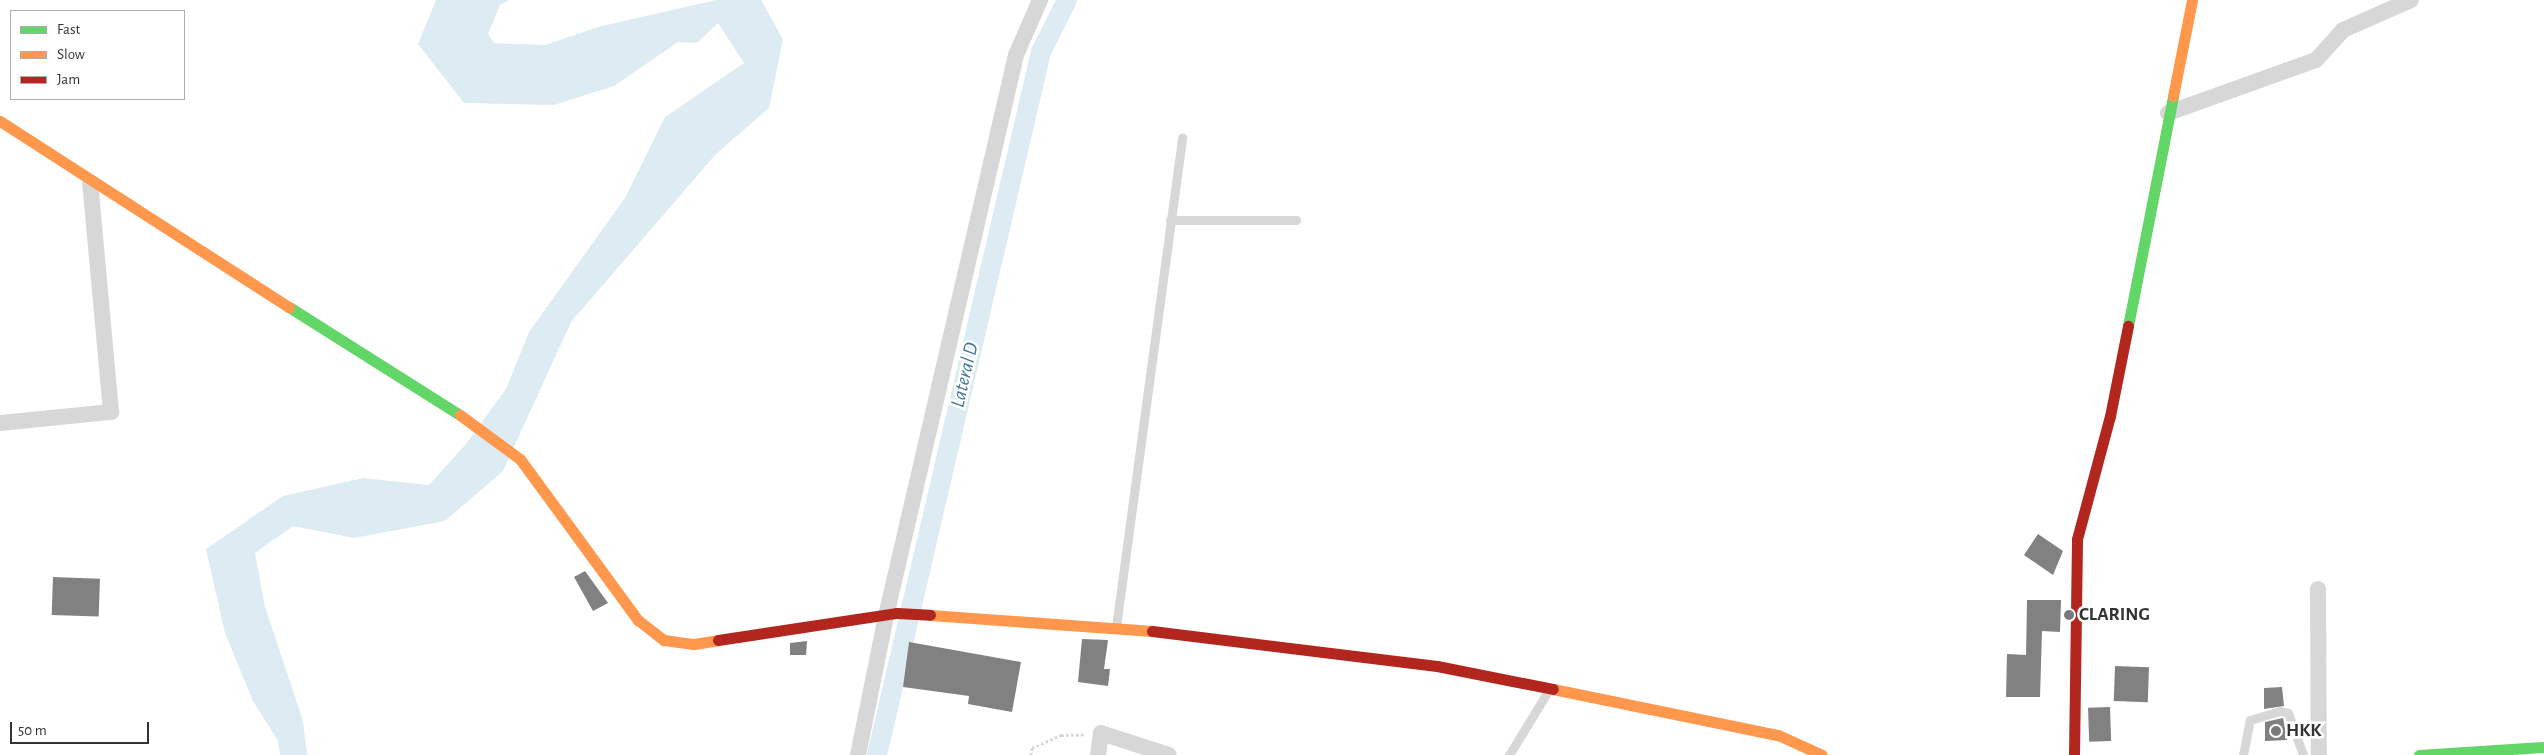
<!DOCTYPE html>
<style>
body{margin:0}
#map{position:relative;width:2544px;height:755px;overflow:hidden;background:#fff;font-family:"Alegreya Sans",sans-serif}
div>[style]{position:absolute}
.water>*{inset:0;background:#ddebf3}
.canal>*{height:20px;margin:-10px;padding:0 10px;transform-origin:10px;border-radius:10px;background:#ddebf3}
.building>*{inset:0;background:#818181;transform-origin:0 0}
.path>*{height:3px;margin-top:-1.5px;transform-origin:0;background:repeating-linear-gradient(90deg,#d6d6d6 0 2.5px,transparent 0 5px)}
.lane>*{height:9px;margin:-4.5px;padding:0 4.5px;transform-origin:4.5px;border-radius:4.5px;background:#d7d7d7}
.street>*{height:16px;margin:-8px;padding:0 8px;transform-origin:8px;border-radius:8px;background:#d7d7d7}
.fast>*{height:11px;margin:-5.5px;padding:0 5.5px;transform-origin:5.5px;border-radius:5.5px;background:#63d668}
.slow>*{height:11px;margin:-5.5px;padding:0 5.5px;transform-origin:5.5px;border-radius:5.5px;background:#ff974d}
.jam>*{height:11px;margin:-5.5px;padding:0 5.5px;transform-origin:5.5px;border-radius:5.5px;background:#b3261e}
.dots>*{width:14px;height:14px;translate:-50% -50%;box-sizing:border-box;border:2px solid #fff;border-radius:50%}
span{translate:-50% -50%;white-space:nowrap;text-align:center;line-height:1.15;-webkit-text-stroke:5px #fff;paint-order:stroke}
.poi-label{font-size:19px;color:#333;font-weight:700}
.left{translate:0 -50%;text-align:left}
.water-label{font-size:20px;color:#3f7597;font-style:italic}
.legend{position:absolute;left:10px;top:10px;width:175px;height:90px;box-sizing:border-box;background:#fff;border:1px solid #adadad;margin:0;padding:6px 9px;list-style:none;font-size:15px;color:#333}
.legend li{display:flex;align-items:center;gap:10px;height:25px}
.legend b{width:25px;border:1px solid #adadad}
.scale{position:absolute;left:10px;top:722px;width:139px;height:22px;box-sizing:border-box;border:2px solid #333;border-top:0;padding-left:6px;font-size:15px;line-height:18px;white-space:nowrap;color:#333;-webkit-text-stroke:4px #fff;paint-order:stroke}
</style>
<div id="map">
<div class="water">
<div style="clip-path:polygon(436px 0,509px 0,500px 5px,488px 34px,494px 43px,545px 45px,598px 27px,716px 0,761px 0,783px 39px,769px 108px,715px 155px,571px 322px,503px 471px,445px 521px,354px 538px,293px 526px,255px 553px,265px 607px,303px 721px,307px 755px,280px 755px,278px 741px,253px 701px,225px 633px,206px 549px,283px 496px,363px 478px,429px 485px,466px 444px,506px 389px,529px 332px,625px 198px,665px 117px,744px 63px,718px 23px,697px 43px,678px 42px,614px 86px,554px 105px,464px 103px,418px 44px)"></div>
</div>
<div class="canal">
<div style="left:877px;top:755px;width:722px;rotate:-76.87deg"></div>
<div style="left:1041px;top:52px;width:58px;rotate:-63.4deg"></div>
</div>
<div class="building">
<div style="clip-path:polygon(2038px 534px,2063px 551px,2053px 575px,2024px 555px)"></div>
<div style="clip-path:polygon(585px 571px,608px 603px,593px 611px,574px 577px)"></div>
<div style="left:53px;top:577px;width:47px;height:38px;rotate:2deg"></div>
<div style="clip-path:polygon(2027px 600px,2061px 600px,2060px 632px,2042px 631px,2040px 697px,2006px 697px,2007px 654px,2026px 655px)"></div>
<div style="clip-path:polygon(1082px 639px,1108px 640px,1104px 669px,1110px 669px,1108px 686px,1078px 682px)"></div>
<div style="clip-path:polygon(807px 641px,806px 655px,790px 655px,790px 643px)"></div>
<div style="clip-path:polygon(909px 642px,1021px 662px,1012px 712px,968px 704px,969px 696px,903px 687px)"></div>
<div style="left:2115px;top:666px;width:34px;height:35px;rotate:2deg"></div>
<div style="clip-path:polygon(2282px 687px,2284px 706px,2264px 709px,2264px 688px)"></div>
<div style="left:2110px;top:707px;width:34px;height:22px;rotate:88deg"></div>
<div style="clip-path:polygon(2283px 718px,2287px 740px,2265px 741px,2265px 722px)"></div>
</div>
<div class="path">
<div style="left:1031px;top:755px;width:7px;rotate:-82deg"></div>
<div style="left:1032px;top:748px;width:32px;rotate:-24deg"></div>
<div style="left:1061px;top:735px;width:24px;rotate:-2deg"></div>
</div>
<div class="lane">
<div style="left:1170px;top:220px;width:126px"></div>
<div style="left:1116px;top:627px;width:494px;rotate:-82.3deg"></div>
<div style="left:1509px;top:755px;width:75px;rotate:-58.6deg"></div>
<div style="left:2243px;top:755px;width:36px;rotate:-79deg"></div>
<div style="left:2250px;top:720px;width:31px;rotate:-17deg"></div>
<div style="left:2280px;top:711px;width:8px;rotate:14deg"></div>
<div style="left:2288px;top:713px;width:45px;rotate:70.3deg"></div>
</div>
<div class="street">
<div style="left:2168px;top:113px;width:157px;rotate:-19.7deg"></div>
<div style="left:2316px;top:60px;width:40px;rotate:-48deg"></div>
<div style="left:2343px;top:30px;width:74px;rotate:-23.8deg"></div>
<div style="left:0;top:423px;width:112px;rotate:-5.7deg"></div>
<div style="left:111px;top:412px;width:230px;rotate:-95.2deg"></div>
<div style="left:2318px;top:589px;width:166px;rotate:89.7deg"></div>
<div style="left:858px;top:755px;width:142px;rotate:-78.6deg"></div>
<div style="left:886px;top:616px;width:576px;rotate:-76.95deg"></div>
<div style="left:1016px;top:55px;width:60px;rotate:-66.4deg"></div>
<div style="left:1098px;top:755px;width:22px;rotate:-82deg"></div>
<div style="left:1101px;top:733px;width:71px;rotate:17.9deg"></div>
</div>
<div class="fast">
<div style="left:289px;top:307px;width:202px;rotate:32.3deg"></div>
<div style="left:2128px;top:326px;width:234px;rotate:-78.9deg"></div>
<div style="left:2419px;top:755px;width:125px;rotate:-3.7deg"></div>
</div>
<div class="slow">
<div style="left:2173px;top:96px;width:98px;rotate:-78.8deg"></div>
<div style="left:0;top:121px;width:344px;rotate:32.8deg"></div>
<div style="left:460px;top:415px;width:74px;rotate:36.3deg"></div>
<div style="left:520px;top:459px;width:200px;rotate:53.8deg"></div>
<div style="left:638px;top:620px;width:33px;rotate:38deg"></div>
<div style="left:664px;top:640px;width:30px;rotate:8deg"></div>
<div style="left:694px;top:644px;width:24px;rotate:-9deg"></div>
<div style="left:930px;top:615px;width:223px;rotate:4.1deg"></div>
<div style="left:1553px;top:689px;width:230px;rotate:11.6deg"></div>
<div style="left:1778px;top:735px;width:48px;rotate:24.4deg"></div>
</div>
<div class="jam">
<div style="left:1152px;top:631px;width:287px;rotate:7deg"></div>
<div style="left:1437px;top:666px;width:118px;rotate:11.2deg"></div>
<div style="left:718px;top:640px;width:181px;rotate:-8.6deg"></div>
<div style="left:897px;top:613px;width:33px;rotate:3deg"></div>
<div style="left:2074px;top:755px;width:216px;rotate:-89.2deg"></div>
<div style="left:2077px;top:539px;width:127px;rotate:-75deg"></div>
<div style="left:2110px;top:416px;width:92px;rotate:-78.7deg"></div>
</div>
<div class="dots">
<div style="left:2069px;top:615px;background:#7a7a7a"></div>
<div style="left:2276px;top:731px;background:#7a7a7a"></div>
</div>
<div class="poi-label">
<span class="left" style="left:2079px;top:615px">CLARING</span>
<span class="left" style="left:2286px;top:731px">HKK</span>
</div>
<div class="water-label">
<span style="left:965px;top:375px;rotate:-77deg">Lateral D</span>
</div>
<ul class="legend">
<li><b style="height:6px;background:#63d668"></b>Fast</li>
<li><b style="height:6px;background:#ff974d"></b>Slow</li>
<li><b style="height:6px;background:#b3261e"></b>Jam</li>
</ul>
<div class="scale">50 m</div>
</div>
